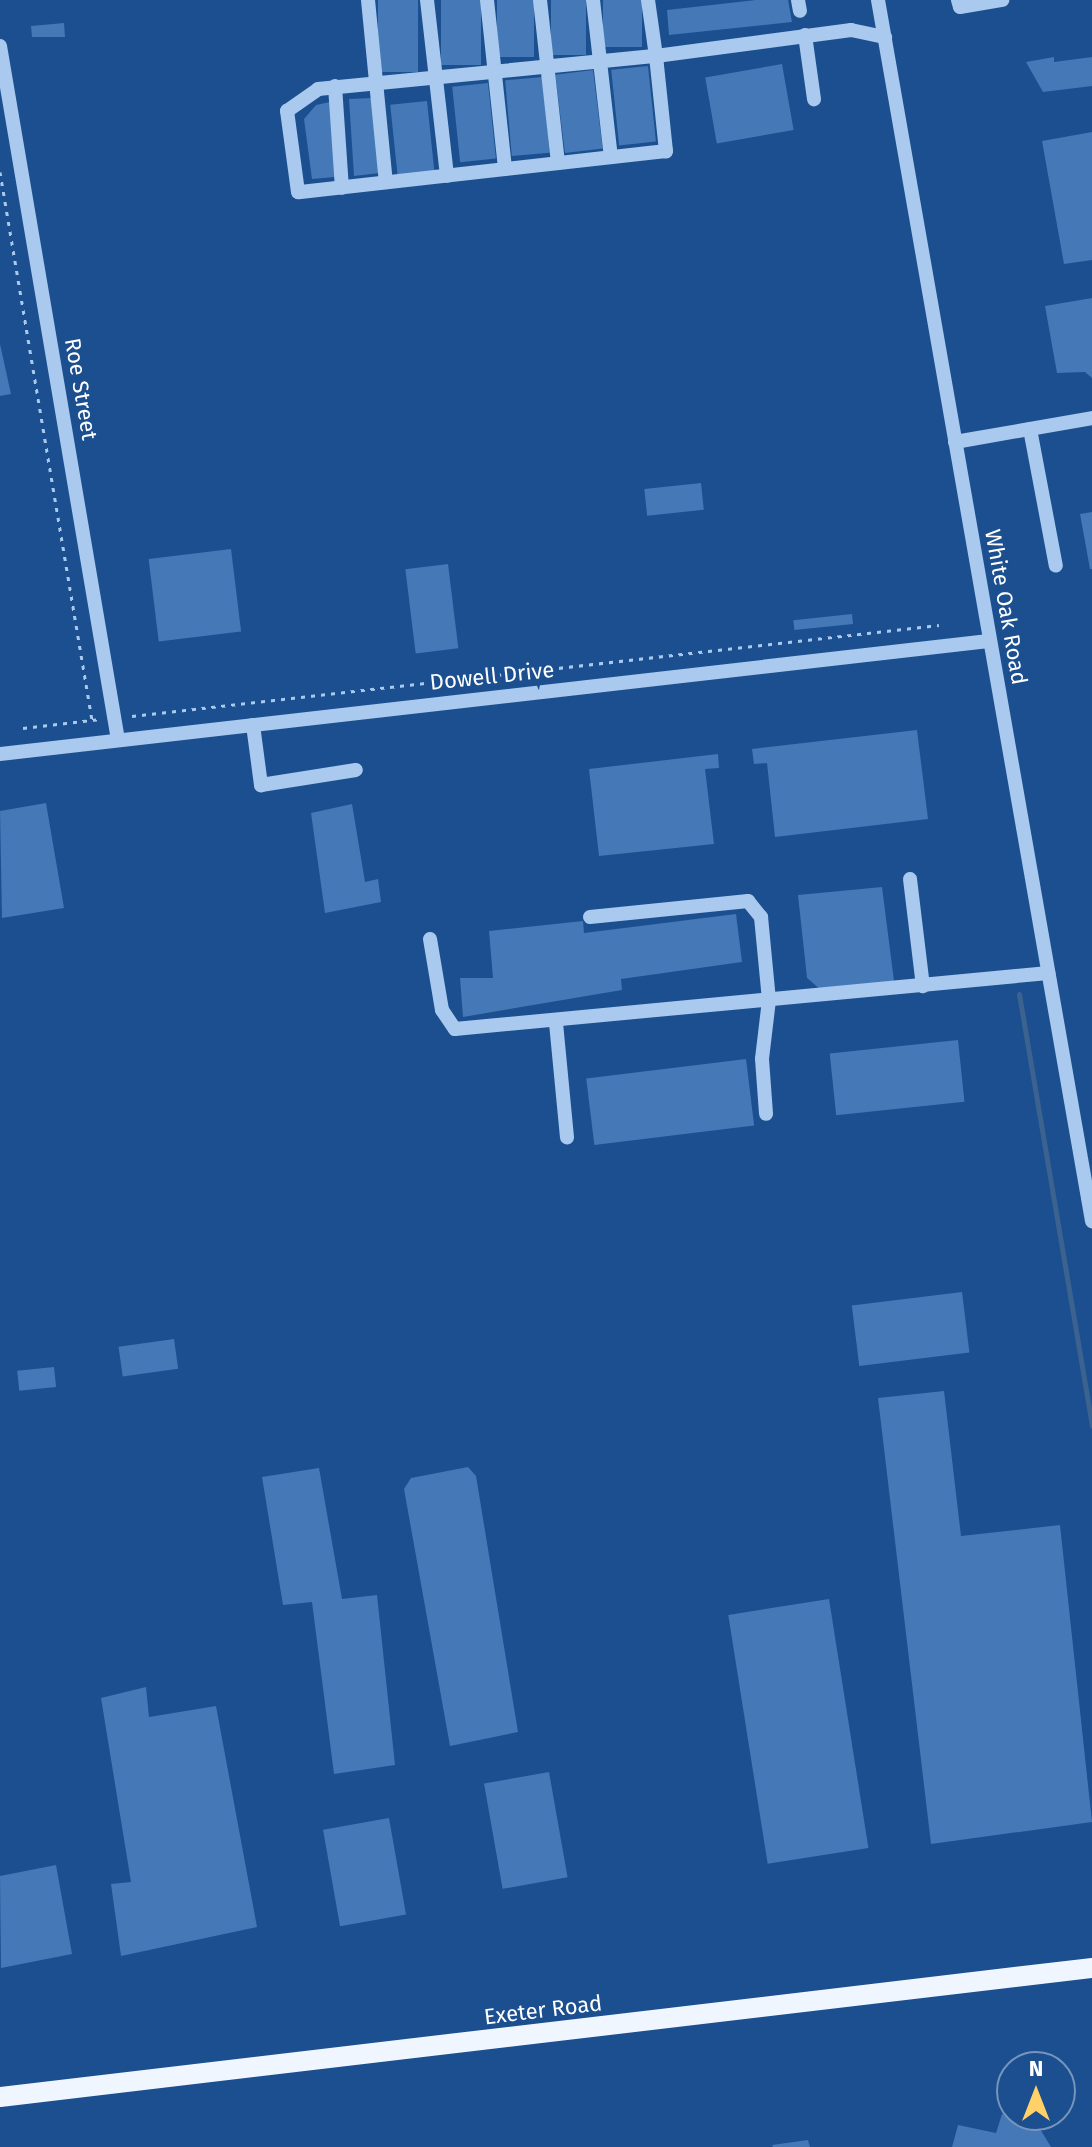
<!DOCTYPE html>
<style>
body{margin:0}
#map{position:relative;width:1092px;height:2147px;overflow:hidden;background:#1b4f8f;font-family:"Fira Sans",sans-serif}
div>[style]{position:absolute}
.stream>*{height:5px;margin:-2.5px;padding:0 2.5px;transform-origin:2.5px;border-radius:2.5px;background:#3c6290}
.building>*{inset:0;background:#4478b7;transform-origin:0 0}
.path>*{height:3px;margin-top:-1.5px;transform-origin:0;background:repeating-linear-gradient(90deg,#a9c9ee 0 4px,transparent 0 10px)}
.minor>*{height:14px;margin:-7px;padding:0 7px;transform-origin:7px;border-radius:7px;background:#a9c9ee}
.major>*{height:20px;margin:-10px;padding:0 10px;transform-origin:10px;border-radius:10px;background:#f0f6ff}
span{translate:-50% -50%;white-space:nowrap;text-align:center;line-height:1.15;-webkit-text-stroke:8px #1b4f8f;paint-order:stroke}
.street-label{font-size:22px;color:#fff}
.north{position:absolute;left:996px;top:2051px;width:80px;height:80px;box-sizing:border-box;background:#1b4f8f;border:2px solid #7695bc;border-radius:50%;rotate:0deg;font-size:22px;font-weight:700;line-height:32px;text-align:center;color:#fff}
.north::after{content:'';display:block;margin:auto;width:28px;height:36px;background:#ffd166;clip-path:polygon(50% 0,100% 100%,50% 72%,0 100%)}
</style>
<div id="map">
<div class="stream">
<div style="left:1019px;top:994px;width:438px;rotate:80.4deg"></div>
</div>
<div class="building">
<div style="left:378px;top:0;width:40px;height:72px"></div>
<div style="left:441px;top:0;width:40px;height:65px"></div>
<div style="left:497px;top:0;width:37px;height:57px"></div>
<div style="left:551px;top:0;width:35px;height:55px"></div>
<div style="left:603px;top:0;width:39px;height:47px"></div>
<div style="clip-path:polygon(756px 0,788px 0,792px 22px,669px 35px,667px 10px)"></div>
<div style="clip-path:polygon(64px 23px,65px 37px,32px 37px,31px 26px)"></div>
<div style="clip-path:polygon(1054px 57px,1054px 62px,1092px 57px,1092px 86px,1043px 92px,1026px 62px)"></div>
<div style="left:782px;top:64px;width:67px;height:78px;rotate:80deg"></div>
<div style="left:648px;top:66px;width:76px;height:37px;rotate:84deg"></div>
<div style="left:593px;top:70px;width:79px;height:38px;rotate:83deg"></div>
<div style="left:543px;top:77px;width:76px;height:38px;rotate:85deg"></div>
<div style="left:488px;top:83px;width:76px;height:36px;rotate:84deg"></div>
<div style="clip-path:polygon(372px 98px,380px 173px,354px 176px,349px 99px)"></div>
<div style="left:427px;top:101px;width:72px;height:37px;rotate:84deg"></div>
<div style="clip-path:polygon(330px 102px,335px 177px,312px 179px,304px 119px,316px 105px)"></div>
<div style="clip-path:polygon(1092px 132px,1092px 260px,1064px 264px,1042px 141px)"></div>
<div style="clip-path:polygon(1092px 298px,1092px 378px,1085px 372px,1057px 373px,1045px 306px)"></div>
<div style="clip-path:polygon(0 344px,11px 394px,0 396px)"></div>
<div style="left:701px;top:483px;width:27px;height:57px;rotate:84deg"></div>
<div style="clip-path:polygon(1092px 512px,1092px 569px,1090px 569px,1080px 514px)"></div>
<div style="left:231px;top:549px;width:83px;height:83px;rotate:83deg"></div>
<div style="left:448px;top:564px;width:85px;height:43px;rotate:83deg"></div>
<div style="left:852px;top:614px;width:10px;height:59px;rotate:84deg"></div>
<div style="clip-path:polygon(917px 730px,928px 819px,775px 837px,767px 763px,754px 764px,752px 749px)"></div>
<div style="clip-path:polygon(718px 754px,719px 768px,705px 769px,714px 844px,599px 856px,589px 769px)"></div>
<div style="clip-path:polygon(46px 803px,64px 908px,2px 918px,0 811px)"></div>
<div style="clip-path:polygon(352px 804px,365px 882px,378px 879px,381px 902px,325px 913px,311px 813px)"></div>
<div style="clip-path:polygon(882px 887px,894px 981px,821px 990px,807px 978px,798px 895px)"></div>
<div style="clip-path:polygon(736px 914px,742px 962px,621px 979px,622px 990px,463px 1017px,460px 978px,493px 978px,489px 931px,583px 921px,584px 933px)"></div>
<div style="left:958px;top:1040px;width:62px;height:129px;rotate:84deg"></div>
<div style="left:746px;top:1059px;width:67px;height:161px;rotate:83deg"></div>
<div style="left:962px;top:1292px;width:61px;height:111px;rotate:83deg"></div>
<div style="left:174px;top:1339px;width:30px;height:56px;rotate:82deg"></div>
<div style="left:54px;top:1367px;width:20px;height:37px;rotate:84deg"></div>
<div style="clip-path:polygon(944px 1391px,961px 1536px,1060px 1525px,1092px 1822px,931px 1844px,878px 1398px)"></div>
<div style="clip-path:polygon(468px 1467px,476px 1476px,518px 1732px,450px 1746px,404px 1489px,411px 1478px)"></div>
<div style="clip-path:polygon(319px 1468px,342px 1599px,377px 1595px,395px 1765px,334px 1774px,312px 1602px,283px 1605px,262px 1477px)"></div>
<div style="left:829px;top:1599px;width:252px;height:102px;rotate:81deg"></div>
<div style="clip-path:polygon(146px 1687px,149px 1717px,216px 1706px,257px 1927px,121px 1956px,111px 1884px,131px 1882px,101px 1698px)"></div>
<div style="left:549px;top:1772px;width:107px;height:66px;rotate:80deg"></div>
<div style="left:389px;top:1818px;width:98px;height:67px;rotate:80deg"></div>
<div style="clip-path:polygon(56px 1865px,72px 1954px,1px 1968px,0 1876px)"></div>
<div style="clip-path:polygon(1002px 2114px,1034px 2119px,1051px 2147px,952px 2147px,958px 2125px,996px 2133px)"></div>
<div style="clip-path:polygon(808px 2140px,810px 2147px,773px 2147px,772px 2145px)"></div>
</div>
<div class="path">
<div style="left:0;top:172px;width:556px;rotate:80.47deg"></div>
<div style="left:132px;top:716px;width:812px;rotate:-6.43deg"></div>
<div style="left:23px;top:728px;width:78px;rotate:-6.7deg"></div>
</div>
<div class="minor">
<div style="left:368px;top:0;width:183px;rotate:84.4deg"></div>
<div style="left:427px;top:0;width:177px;rotate:83.5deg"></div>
<div style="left:487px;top:0;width:170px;rotate:83.9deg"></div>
<div style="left:540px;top:0;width:164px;rotate:83.7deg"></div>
<div style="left:593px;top:0;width:158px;rotate:83.5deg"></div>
<div style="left:648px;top:0;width:57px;rotate:81.9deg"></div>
<div style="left:656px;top:56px;width:96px;rotate:84deg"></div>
<div style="left:666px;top:151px;width:370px;rotate:173.6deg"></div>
<div style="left:298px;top:192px;width:82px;rotate:-97.7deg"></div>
<div style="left:287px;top:111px;width:38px;rotate:-35deg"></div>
<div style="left:318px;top:89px;width:340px;rotate:-5.6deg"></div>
<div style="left:656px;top:56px;width:197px;rotate:-7.6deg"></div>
<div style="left:851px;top:30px;width:35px;rotate:12deg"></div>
<div style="left:798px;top:0;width:11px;rotate:80deg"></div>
<div style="left:878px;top:0;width:1240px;rotate:80.06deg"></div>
<div style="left:958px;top:0;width:7px;rotate:74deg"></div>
<div style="left:960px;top:7px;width:43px;rotate:-9.5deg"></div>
<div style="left:805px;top:35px;width:65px;rotate:82deg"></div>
<div style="left:0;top:46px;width:704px;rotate:80.35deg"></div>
<div style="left:335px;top:86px;width:102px;rotate:86.1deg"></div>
<div style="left:1030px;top:429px;width:139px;rotate:79.3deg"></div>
<div style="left:955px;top:442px;width:139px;rotate:-9.9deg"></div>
<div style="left:253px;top:725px;width:61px;rotate:82.4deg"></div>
<div style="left:261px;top:785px;width:96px;rotate:-9deg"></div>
<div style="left:0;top:754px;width:995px;rotate:-6.52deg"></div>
<div style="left:910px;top:879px;width:108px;rotate:83.1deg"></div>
<div style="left:590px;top:917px;width:159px;rotate:-5.8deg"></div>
<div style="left:748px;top:901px;width:21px;rotate:51deg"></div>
<div style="left:761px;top:917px;width:83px;rotate:84.5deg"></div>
<div style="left:769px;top:1000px;width:59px;rotate:96.8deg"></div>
<div style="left:762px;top:1059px;width:55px;rotate:85.8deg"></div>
<div style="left:430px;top:939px;width:72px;rotate:80.4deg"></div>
<div style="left:442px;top:1010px;width:23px;rotate:56deg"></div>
<div style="left:455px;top:1029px;width:596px;rotate:-5.39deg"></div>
<div style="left:556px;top:1023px;width:115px;rotate:84.5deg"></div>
</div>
<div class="major">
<div style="left:0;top:2097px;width:1100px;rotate:-6.74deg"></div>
</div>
<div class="street-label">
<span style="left:81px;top:389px;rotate:80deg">Roe Street</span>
<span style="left:1006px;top:607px;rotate:80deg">White Oak Road</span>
<span style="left:492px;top:676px;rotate:-6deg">Dowell Drive</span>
<span style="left:543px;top:2010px;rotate:-7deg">Exeter Road</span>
</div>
<div class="north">N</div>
</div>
